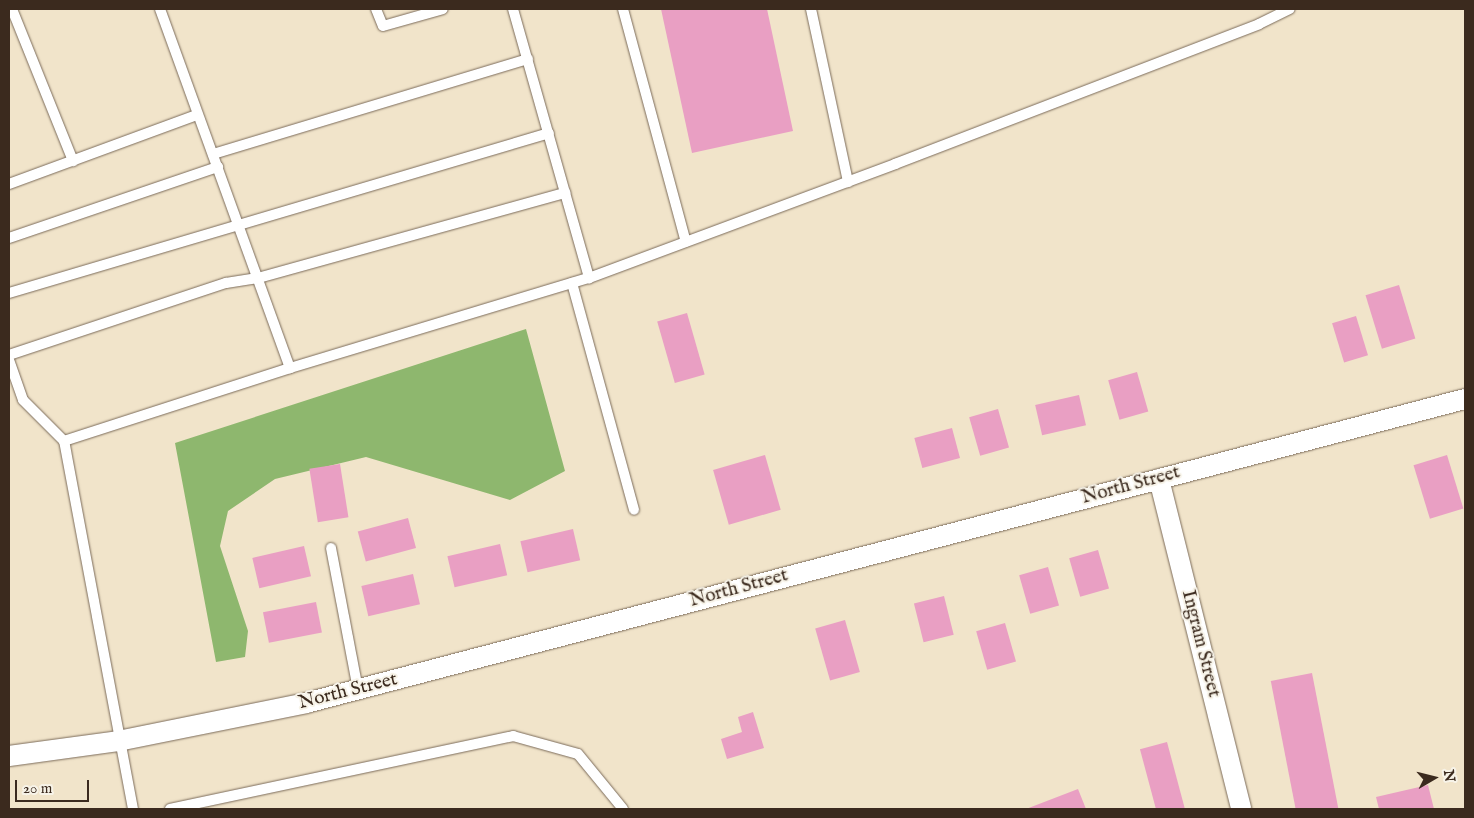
<!DOCTYPE html>
<style>
body{margin:0}
#map{position:relative;width:1474px;height:818px;overflow:hidden;background:#f1e4ca;font-family:"IM FELL English",serif}
div>[style]{position:absolute}
.forest>*{inset:0;background:#8eb76e}
.building>*{inset:0;background:#e99fc3;transform-origin:0 0}
.roads{filter:drop-shadow(0 0 1px #7b6b5a) drop-shadow(0 0 1px #7b6b5a)}
.lane>*{height:10px;margin:-5px;padding:0 5px;transform-origin:5px;border-radius:5px;background:#fff}
.street>*{height:20px;margin:-10px;padding:0 10px;transform-origin:10px;border-radius:10px;background:#fff}
span{translate:-50% -50%;white-space:nowrap;text-align:center;line-height:1.15;-webkit-text-stroke:4px #f7f3e8;paint-order:stroke}
.street-label{font-size:19px;color:#3b2a1e}
.frame{position:absolute;inset:0;border:10px solid #3b2a1e;pointer-events:none}
.north{position:absolute;left:1409px;top:753px;width:50px;height:50px;-webkit-text-stroke:4px #f7f3e8;paint-order:stroke;rotate:82deg;font-size:14px;font-weight:700;line-height:20px;text-align:center;color:#3b2a1e}
.north::after{content:'';display:block;margin:auto;width:18px;height:22px;background:#3b2a1e;clip-path:polygon(50% 0,100% 100%,50% 72%,0 100%)}
.scale{position:absolute;left:15px;top:780px;width:74px;height:22px;box-sizing:border-box;border:2px solid #3b2a1e;border-top:0;padding-left:6px;font-size:15px;line-height:18px;white-space:nowrap;color:#3b2a1e;-webkit-text-stroke:4px #f7f3e8;paint-order:stroke}
</style>
<div id="map">
<div class="forest">
<div style="clip-path:polygon(526px 329px,565px 471px,510px 500px,366px 457px,275px 479px,228px 511px,220px 546px,248px 631px,245px 657px,216px 662px,175px 443px)"></div>
</div>
<div class="building">
<div style="clip-path:polygon(661px 9px,767px 9px,793px 131px,692px 153px)"></div>
<div style="left:1399px;top:285px;width:56px;height:35px;rotate:73deg"></div>
<div style="left:687px;top:313px;width:64px;height:31px;rotate:74deg"></div>
<div style="left:1356px;top:316px;width:41px;height:25px;rotate:73deg"></div>
<div style="left:1137px;top:372px;width:41px;height:30px;rotate:74deg"></div>
<div style="left:1079px;top:395px;width:31px;height:45px;rotate:77deg"></div>
<div style="left:998px;top:409px;width:40px;height:30px;rotate:74deg"></div>
<div style="left:952px;top:428px;width:31px;height:39px;rotate:75deg"></div>
<div style="left:765px;top:455px;width:57px;height:54px;rotate:74deg"></div>
<div style="left:1447px;top:455px;width:56px;height:35px;rotate:73deg"></div>
<div style="left:340px;top:464px;width:54px;height:31px;rotate:81deg"></div>
<div style="left:408px;top:518px;width:31px;height:52px;rotate:75deg"></div>
<div style="left:573px;top:529px;width:32px;height:54px;rotate:77deg"></div>
<div style="left:500px;top:544px;width:32px;height:54px;rotate:77deg"></div>
<div style="left:304px;top:546px;width:31px;height:53px;rotate:77deg"></div>
<div style="left:1098px;top:550px;width:40px;height:30px;rotate:74deg"></div>
<div style="left:1048px;top:567px;width:40px;height:30px;rotate:74deg"></div>
<div style="left:413px;top:574px;width:31px;height:53px;rotate:77deg"></div>
<div style="left:944px;top:596px;width:40px;height:31px;rotate:76deg"></div>
<div style="left:316px;top:602px;width:31px;height:54px;rotate:79deg"></div>
<div style="left:845px;top:620px;width:54px;height:31px;rotate:74deg"></div>
<div style="left:1005px;top:623px;width:40px;height:30px;rotate:74deg"></div>
<div style="left:1312px;top:673px;width:139px;height:42px;rotate:79deg"></div>
<div style="clip-path:polygon(753px 712px,764px 748px,727px 759px,721px 739px,742px 732px,738px 717px)"></div>
<div style="left:1167px;top:742px;width:69px;height:28px;rotate:75deg"></div>
<div style="clip-path:polygon(1428px 785px,1434px 809px,1379px 809px,1376px 797px)"></div>
<div style="clip-path:polygon(1078px 789px,1086px 809px,1026px 809px)"></div>
</div>
<div class="roads">
<div class="lane">
<div style="left:12px;top:9px;width:164px;rotate:68.1deg"></div>
<div style="left:160px;top:9px;width:382px;rotate:70.1deg"></div>
<div style="left:376px;top:9px;width:18px;rotate:68deg"></div>
<div style="left:383px;top:26px;width:62px;rotate:-15.8deg"></div>
<div style="left:513px;top:9px;width:280px;rotate:74.2deg"></div>
<div style="left:623px;top:9px;width:241px;rotate:74.9deg"></div>
<div style="left:811px;top:9px;width:177px;rotate:77.9deg"></div>
<div style="left:213px;top:154px;width:329px;rotate:-16.8deg"></div>
<div style="left:9px;top:184px;width:200px;rotate:-20.2deg"></div>
<div style="left:9px;top:238px;width:221px;rotate:-18.8deg"></div>
<div style="left:572px;top:283px;width:235px;rotate:74.7deg"></div>
<div style="left:9px;top:293px;width:563px;rotate:-16.5deg"></div>
<div style="left:9px;top:355px;width:229px;rotate:-18.4deg"></div>
<div style="left:226px;top:283px;width:32px;rotate:-9deg"></div>
<div style="left:258px;top:278px;width:319px;rotate:-15.5deg"></div>
<div style="left:9px;top:360px;width:42px;rotate:70.7deg"></div>
<div style="left:23px;top:400px;width:58px;rotate:45deg"></div>
<div style="left:331px;top:548px;width:145px;rotate:79.2deg"></div>
<div style="left:133px;top:809px;width:374px;rotate:-100.6deg"></div>
<div style="left:64px;top:441px;width:237px;rotate:-17.9deg"></div>
<div style="left:290px;top:368px;width:312px;rotate:-16.8deg"></div>
<div style="left:589px;top:278px;width:327px;rotate:-20.4deg"></div>
<div style="left:895px;top:164px;width:390px;rotate:-21deg"></div>
<div style="left:1259px;top:24px;width:34px;rotate:-26deg"></div>
<div style="left:170px;top:809px;width:351px;rotate:-12deg"></div>
<div style="left:513px;top:736px;width:67px;rotate:15.5deg"></div>
<div style="left:578px;top:754px;width:71px;rotate:50.7deg"></div>
</div>
<div class="street">
<div style="left:1159px;top:479px;width:340px;rotate:76deg"></div>
<div style="left:9px;top:756px;width:110px;rotate:-7.8deg"></div>
<div style="left:118px;top:741px;width:192px;rotate:-11.4deg"></div>
<div style="left:306px;top:703px;width:1198px;rotate:-14.7deg"></div>
</div>
</div>
<div class="street-label">
<span style="left:1131px;top:486px;rotate:-15deg">North Street</span>
<span style="left:739px;top:589px;rotate:-15deg">North Street</span>
<span style="left:1200px;top:644px;rotate:76deg">Ingram Street</span>
<span style="left:348px;top:692px;rotate:-14deg">North Street</span>
</div>
<div class="frame"></div>
<div class="north">N</div>
<div class="scale">20 m</div>
</div>
